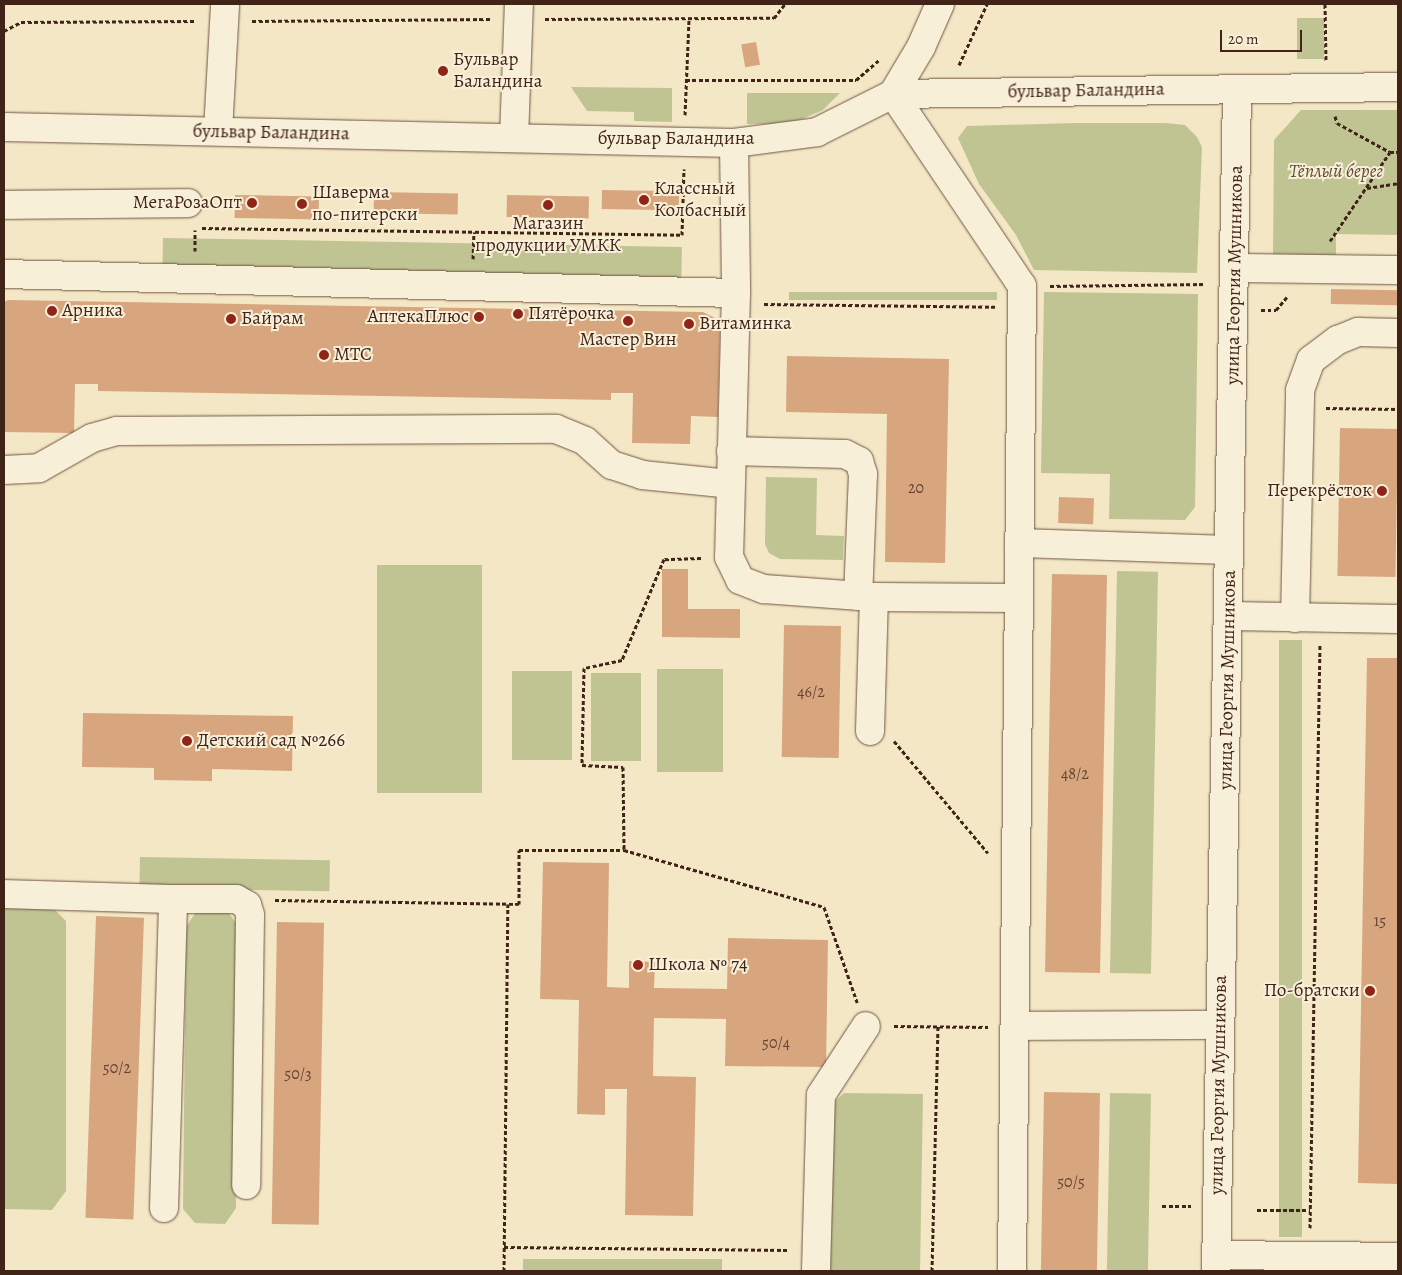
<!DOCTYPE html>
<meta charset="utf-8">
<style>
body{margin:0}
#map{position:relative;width:1402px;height:1275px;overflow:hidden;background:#f4e7c5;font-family:Alegreya,serif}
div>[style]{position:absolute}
.green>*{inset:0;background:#bfc492;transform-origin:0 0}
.building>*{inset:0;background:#d7a67f;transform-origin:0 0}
.path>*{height:3px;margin-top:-1.5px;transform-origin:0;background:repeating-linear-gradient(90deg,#412418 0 4px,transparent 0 6.5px)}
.roads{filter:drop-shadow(0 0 1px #6e5543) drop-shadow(0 0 1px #6e5543)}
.minor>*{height:28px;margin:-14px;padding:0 14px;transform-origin:14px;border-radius:14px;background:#f8efd9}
.dots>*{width:14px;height:14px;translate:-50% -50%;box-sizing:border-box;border:2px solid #f8efd9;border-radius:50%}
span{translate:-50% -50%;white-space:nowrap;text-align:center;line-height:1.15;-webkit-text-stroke:4px #f8efd9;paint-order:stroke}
.number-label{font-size:16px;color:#664432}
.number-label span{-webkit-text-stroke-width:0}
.poi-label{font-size:19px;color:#412418}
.left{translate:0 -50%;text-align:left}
.right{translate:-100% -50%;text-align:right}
.street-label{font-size:19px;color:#412418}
.park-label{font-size:19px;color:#604c36;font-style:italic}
.frame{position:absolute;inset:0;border:5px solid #412418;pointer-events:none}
.scale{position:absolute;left:1220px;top:30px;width:82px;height:22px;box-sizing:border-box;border:2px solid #412418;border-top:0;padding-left:6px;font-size:15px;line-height:18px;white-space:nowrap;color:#412418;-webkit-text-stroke:4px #f8efd9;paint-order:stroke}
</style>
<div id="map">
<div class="green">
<div style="left:1297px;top:18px;width:27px;height:41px"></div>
<div style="clip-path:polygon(571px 87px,672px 88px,672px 122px,634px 121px,634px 112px,587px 111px)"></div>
<div style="clip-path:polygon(747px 93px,840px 93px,823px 110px,790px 124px,747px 124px)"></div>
<div style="clip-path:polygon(1301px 110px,1398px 110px,1398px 235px,1336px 234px,1336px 256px,1273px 254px,1274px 140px)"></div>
<div style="clip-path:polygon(1075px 123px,1166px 123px,1185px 125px,1197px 137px,1202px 147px,1197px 273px,1034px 270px,1016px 235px,979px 184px,958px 138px,967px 126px)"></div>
<div style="left:163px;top:238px;width:519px;height:38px;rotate:1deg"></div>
<div style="left:789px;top:292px;width:208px;height:8px"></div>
<div style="clip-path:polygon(1044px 292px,1198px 294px,1195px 507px,1185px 520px,1109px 519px,1110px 474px,1041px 473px)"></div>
<div style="clip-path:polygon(766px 477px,817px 478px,816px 535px,844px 536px,843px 560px,780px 559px,769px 553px,765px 544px)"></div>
<div style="left:377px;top:565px;width:105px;height:228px"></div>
<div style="left:1117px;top:571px;width:41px;height:402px;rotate:1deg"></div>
<div style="left:1279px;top:640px;width:23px;height:597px"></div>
<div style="left:657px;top:669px;width:66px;height:103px"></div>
<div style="left:512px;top:671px;width:60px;height:89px"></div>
<div style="left:591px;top:673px;width:50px;height:88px"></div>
<div style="left:140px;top:857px;width:190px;height:31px;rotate:1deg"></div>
<div style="clip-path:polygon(4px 902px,50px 905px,66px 921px,66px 1191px,52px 1210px,4px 1209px)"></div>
<div style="clip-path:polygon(198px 909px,226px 909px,238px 926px,236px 1208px,225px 1224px,195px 1223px,183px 1209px,186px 927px)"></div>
<div style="clip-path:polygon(844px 1093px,923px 1094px,920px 1271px,826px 1271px,830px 1106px)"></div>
<div style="left:1110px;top:1093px;width:41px;height:178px;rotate:1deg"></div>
<div style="left:523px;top:1259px;width:199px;height:12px"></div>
</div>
<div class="building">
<div style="left:756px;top:42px;width:23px;height:15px;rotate:80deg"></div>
<div style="left:602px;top:190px;width:77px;height:19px;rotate:1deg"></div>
<div style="left:374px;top:192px;width:84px;height:21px;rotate:1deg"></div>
<div style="left:235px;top:195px;width:84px;height:23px;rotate:1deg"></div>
<div style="left:507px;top:195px;width:82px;height:22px;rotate:1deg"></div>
<div style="left:1331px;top:289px;width:67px;height:15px;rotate:1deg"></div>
<div style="clip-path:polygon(8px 300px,703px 312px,715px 318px,720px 326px,718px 417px,691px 416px,690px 444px,632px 443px,633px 393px,611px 393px,611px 400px,98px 391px,98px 384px,75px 384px,74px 433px,4px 432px,4px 302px)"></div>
<div style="clip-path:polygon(787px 356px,949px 359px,945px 563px,885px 562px,887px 414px,786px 412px)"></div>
<div style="left:1340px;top:428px;width:58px;height:148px;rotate:1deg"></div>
<div style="left:1059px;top:497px;width:35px;height:26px;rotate:2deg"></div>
<div style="clip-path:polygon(662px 569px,688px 569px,688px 609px,740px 609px,740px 638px,662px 637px)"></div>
<div style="left:1052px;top:574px;width:55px;height:398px;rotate:1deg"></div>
<div style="left:784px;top:625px;width:57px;height:132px;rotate:1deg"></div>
<div style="clip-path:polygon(1367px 658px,1398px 658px,1398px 1184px,1358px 1183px)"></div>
<div style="clip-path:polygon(83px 713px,293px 716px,292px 771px,212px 769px,212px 781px,154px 780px,154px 768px,82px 767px)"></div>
<div style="clip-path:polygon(543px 862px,609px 863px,607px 987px,629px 988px,629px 961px,655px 962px,654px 988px,727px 989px,728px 938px,828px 940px,826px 1067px,725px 1066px,726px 1019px,654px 1018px,653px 1076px,696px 1077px,693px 1216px,625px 1215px,627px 1089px,605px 1089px,605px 1115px,577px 1114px,579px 1000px,540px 999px)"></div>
<div style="left:96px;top:916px;width:48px;height:302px;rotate:2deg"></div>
<div style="left:277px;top:922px;width:47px;height:302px;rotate:1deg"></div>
<div style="left:1044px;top:1092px;width:56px;height:179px;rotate:1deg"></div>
</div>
<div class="path">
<div style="left:1325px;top:4px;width:57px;rotate:89deg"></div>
<div style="left:545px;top:19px;width:229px;rotate:-0.3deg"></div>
<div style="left:774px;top:18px;width:18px;rotate:-52deg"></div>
<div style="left:252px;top:21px;width:239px;rotate:-0.5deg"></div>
<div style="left:4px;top:31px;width:19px;rotate:-28deg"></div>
<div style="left:21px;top:22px;width:175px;rotate:-0.3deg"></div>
<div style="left:959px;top:65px;width:67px;rotate:-65.3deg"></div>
<div style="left:686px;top:80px;width:170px"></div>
<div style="left:856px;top:80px;width:30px;rotate:-41deg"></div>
<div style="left:685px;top:115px;width:97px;rotate:-87.6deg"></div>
<div style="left:1335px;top:116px;width:7px;rotate:74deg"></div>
<div style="left:1337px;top:123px;width:60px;rotate:28.7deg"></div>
<div style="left:1390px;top:152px;width:8px"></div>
<div style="left:1367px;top:188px;width:31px;rotate:-9deg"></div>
<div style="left:202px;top:228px;width:480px;rotate:0.8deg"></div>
<div style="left:682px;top:235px;width:66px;rotate:-88.3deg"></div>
<div style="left:1330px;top:241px;width:107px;rotate:-56deg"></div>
<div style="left:195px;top:251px;width:21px;rotate:-90deg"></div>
<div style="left:473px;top:259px;width:27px;rotate:-88deg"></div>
<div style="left:1050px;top:286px;width:156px;rotate:-0.7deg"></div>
<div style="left:764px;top:304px;width:231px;rotate:0.7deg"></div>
<div style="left:1261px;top:310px;width:15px"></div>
<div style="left:1276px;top:310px;width:17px;rotate:-50deg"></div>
<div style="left:1326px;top:408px;width:72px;rotate:0.8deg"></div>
<div style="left:701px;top:558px;width:37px;rotate:178deg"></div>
<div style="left:664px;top:559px;width:109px;rotate:112.6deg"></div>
<div style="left:622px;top:660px;width:39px;rotate:168deg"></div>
<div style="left:584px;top:668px;width:97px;rotate:91.2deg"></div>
<div style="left:582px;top:765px;width:41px;rotate:2.8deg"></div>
<div style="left:623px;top:767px;width:83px;rotate:89.3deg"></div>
<div style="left:624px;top:850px;width:208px;rotate:15.9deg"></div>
<div style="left:824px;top:907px;width:101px;rotate:70.8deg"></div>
<div style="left:894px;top:741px;width:146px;rotate:50deg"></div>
<div style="left:275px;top:900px;width:244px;rotate:0.9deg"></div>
<div style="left:519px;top:904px;width:54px;rotate:-90deg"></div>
<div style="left:519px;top:850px;width:105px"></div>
<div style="left:894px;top:1026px;width:94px;rotate:0.6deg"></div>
<div style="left:1162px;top:1206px;width:29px"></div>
<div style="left:1257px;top:1210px;width:53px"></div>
<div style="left:1310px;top:1228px;width:584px;rotate:-89.02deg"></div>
<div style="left:504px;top:1247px;width:285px;rotate:0.6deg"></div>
<div style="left:504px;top:1271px;width:367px;rotate:-89.4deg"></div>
<div style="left:932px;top:1271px;width:245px;rotate:-88.6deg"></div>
</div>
<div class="roads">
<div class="minor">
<div style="left:893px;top:94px;width:231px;rotate:56.1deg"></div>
<div style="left:1022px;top:286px;width:985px;rotate:90.58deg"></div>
<div style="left:893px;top:94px;width:55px;rotate:-59.2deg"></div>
<div style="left:921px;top:47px;width:47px;rotate:-66.2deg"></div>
<div style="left:4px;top:127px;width:730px;rotate:1.26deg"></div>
<div style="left:734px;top:143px;width:84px;rotate:-7.5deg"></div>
<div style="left:817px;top:132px;width:85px;rotate:-26.6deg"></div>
<div style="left:893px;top:94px;width:505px;rotate:-0.79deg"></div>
<div style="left:218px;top:131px;width:127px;rotate:-86.8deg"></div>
<div style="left:514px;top:138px;width:134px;rotate:-87.9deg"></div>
<div style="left:734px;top:143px;width:150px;rotate:89.2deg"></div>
<div style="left:736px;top:293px;width:264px;rotate:91.5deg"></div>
<div style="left:729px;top:557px;width:25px;rotate:64deg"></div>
<div style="left:740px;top:580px;width:26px;rotate:21deg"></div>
<div style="left:764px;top:589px;width:110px;rotate:4.2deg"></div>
<div style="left:874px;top:597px;width:144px;rotate:0.4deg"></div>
<div style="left:4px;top:205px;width:184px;rotate:-0.6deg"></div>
<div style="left:1235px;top:268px;width:163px;rotate:0.7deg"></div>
<div style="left:4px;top:274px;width:732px;rotate:1.49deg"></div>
<div style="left:731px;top:451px;width:114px;rotate:1.5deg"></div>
<div style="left:845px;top:454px;width:16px;rotate:27deg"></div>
<div style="left:859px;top:461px;width:14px;rotate:73deg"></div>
<div style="left:863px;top:474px;width:122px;rotate:92.3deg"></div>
<div style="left:4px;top:470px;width:35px;rotate:-3deg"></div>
<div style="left:39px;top:468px;width:61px;rotate:-29.5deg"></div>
<div style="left:92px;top:438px;width:26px;rotate:-16deg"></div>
<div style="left:117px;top:431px;width:439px;rotate:-0.3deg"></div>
<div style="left:556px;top:429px;width:31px;rotate:22deg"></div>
<div style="left:585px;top:441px;width:36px;rotate:42deg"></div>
<div style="left:612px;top:465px;width:32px;rotate:18deg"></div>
<div style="left:642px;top:475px;width:88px;rotate:5.8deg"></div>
<div style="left:1019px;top:543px;width:210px;rotate:1.9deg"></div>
<div style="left:1230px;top:616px;width:168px;rotate:1deg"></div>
<div style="left:1295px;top:618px;width:228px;rotate:-88.7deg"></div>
<div style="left:1300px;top:390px;width:32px;rotate:-70deg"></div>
<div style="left:1311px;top:360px;width:34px;rotate:-37deg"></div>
<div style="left:1338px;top:340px;width:22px;rotate:-22deg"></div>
<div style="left:1358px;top:332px;width:40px;rotate:1.4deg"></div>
<div style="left:870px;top:731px;width:134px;rotate:-88.3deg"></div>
<div style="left:4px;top:894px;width:169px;rotate:1.7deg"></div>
<div style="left:1017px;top:1026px;width:203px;rotate:-0.3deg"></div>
<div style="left:164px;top:1208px;width:309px;rotate:-88.3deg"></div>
<div style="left:173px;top:899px;width:63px"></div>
<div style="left:236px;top:899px;width:13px;rotate:29deg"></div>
<div style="left:247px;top:905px;width:10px;rotate:73deg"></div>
<div style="left:250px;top:915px;width:270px;rotate:90.8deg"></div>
<div style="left:1216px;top:1255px;width:182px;rotate:0.6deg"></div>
<div style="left:816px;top:1271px;width:176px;rotate:-88.4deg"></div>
<div style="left:821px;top:1095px;width:82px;rotate:-56.9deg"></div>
<div style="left:1216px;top:1271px;width:1181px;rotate:-88.98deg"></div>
</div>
</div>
<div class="dots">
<div style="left:443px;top:71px;background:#8f2418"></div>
<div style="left:644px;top:200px;background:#8f2418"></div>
<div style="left:252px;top:203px;background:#8f2418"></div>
<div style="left:302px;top:204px;background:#8f2418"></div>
<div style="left:548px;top:205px;background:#8f2418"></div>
<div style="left:52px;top:311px;background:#8f2418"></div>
<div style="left:518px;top:314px;background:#8f2418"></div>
<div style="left:479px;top:317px;background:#8f2418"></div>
<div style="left:231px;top:319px;background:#8f2418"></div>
<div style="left:628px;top:321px;background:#8f2418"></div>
<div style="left:689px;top:324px;background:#8f2418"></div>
<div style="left:324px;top:355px;background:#8f2418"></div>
<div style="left:1382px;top:491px;background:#8f2418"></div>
<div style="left:187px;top:741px;background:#8f2418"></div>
<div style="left:638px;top:965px;background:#8f2418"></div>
<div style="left:1370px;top:991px;background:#8f2418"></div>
</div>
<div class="number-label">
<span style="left:916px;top:488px">20</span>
<span style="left:811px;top:692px">46/2</span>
<span style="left:1075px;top:774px">48/2</span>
<span style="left:1380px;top:921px">15</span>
<span style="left:776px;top:1043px">50/4</span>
<span style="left:117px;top:1068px">50/2</span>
<span style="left:298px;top:1074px">50/3</span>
<span style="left:1071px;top:1182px">50/5</span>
</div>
<div class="poi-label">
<span class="left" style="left:453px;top:71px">Бульвар<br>Баландина</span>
<span class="left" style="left:654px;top:200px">Классный<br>Колбасный</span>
<span class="left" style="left:312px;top:204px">Шаверма<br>по-питерски</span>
<span class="right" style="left:242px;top:203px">МегаРозаОпт</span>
<span style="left:548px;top:235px">Магазин<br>продукции УМКК</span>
<span class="left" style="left:62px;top:311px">Арника</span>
<span class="left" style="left:528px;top:314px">Пятёрочка</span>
<span class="right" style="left:469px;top:317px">АптекаПлюс</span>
<span class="left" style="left:241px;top:319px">Байрам</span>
<span class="left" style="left:699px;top:324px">Витаминка</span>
<span style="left:628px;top:340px">Мастер Вин</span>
<span class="left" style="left:334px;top:355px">МТС</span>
<span class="right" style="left:1372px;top:491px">Перекрёсток</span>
<span class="left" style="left:197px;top:741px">Детский сад №266</span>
<span class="left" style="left:648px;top:965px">Школа № 74</span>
<span class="right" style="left:1360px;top:991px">По-братски</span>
</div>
<div class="street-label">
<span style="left:1086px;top:91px;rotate:-1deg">бульвар Баландина</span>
<span style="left:271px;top:133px;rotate:1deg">бульвар Баландина</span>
<span style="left:676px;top:139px">бульвар Баландина</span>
<span style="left:1235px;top:275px;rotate:-89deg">улица Георгия Мушникова</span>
<span style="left:1228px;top:680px;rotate:-89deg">улица Георгия Мушникова</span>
<span style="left:1219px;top:1085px;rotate:-89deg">улица Георгия Мушникова</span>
</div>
<div class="park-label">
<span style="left:1336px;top:172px">Тёплый берег</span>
</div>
<div class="frame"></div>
<div class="scale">20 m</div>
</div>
